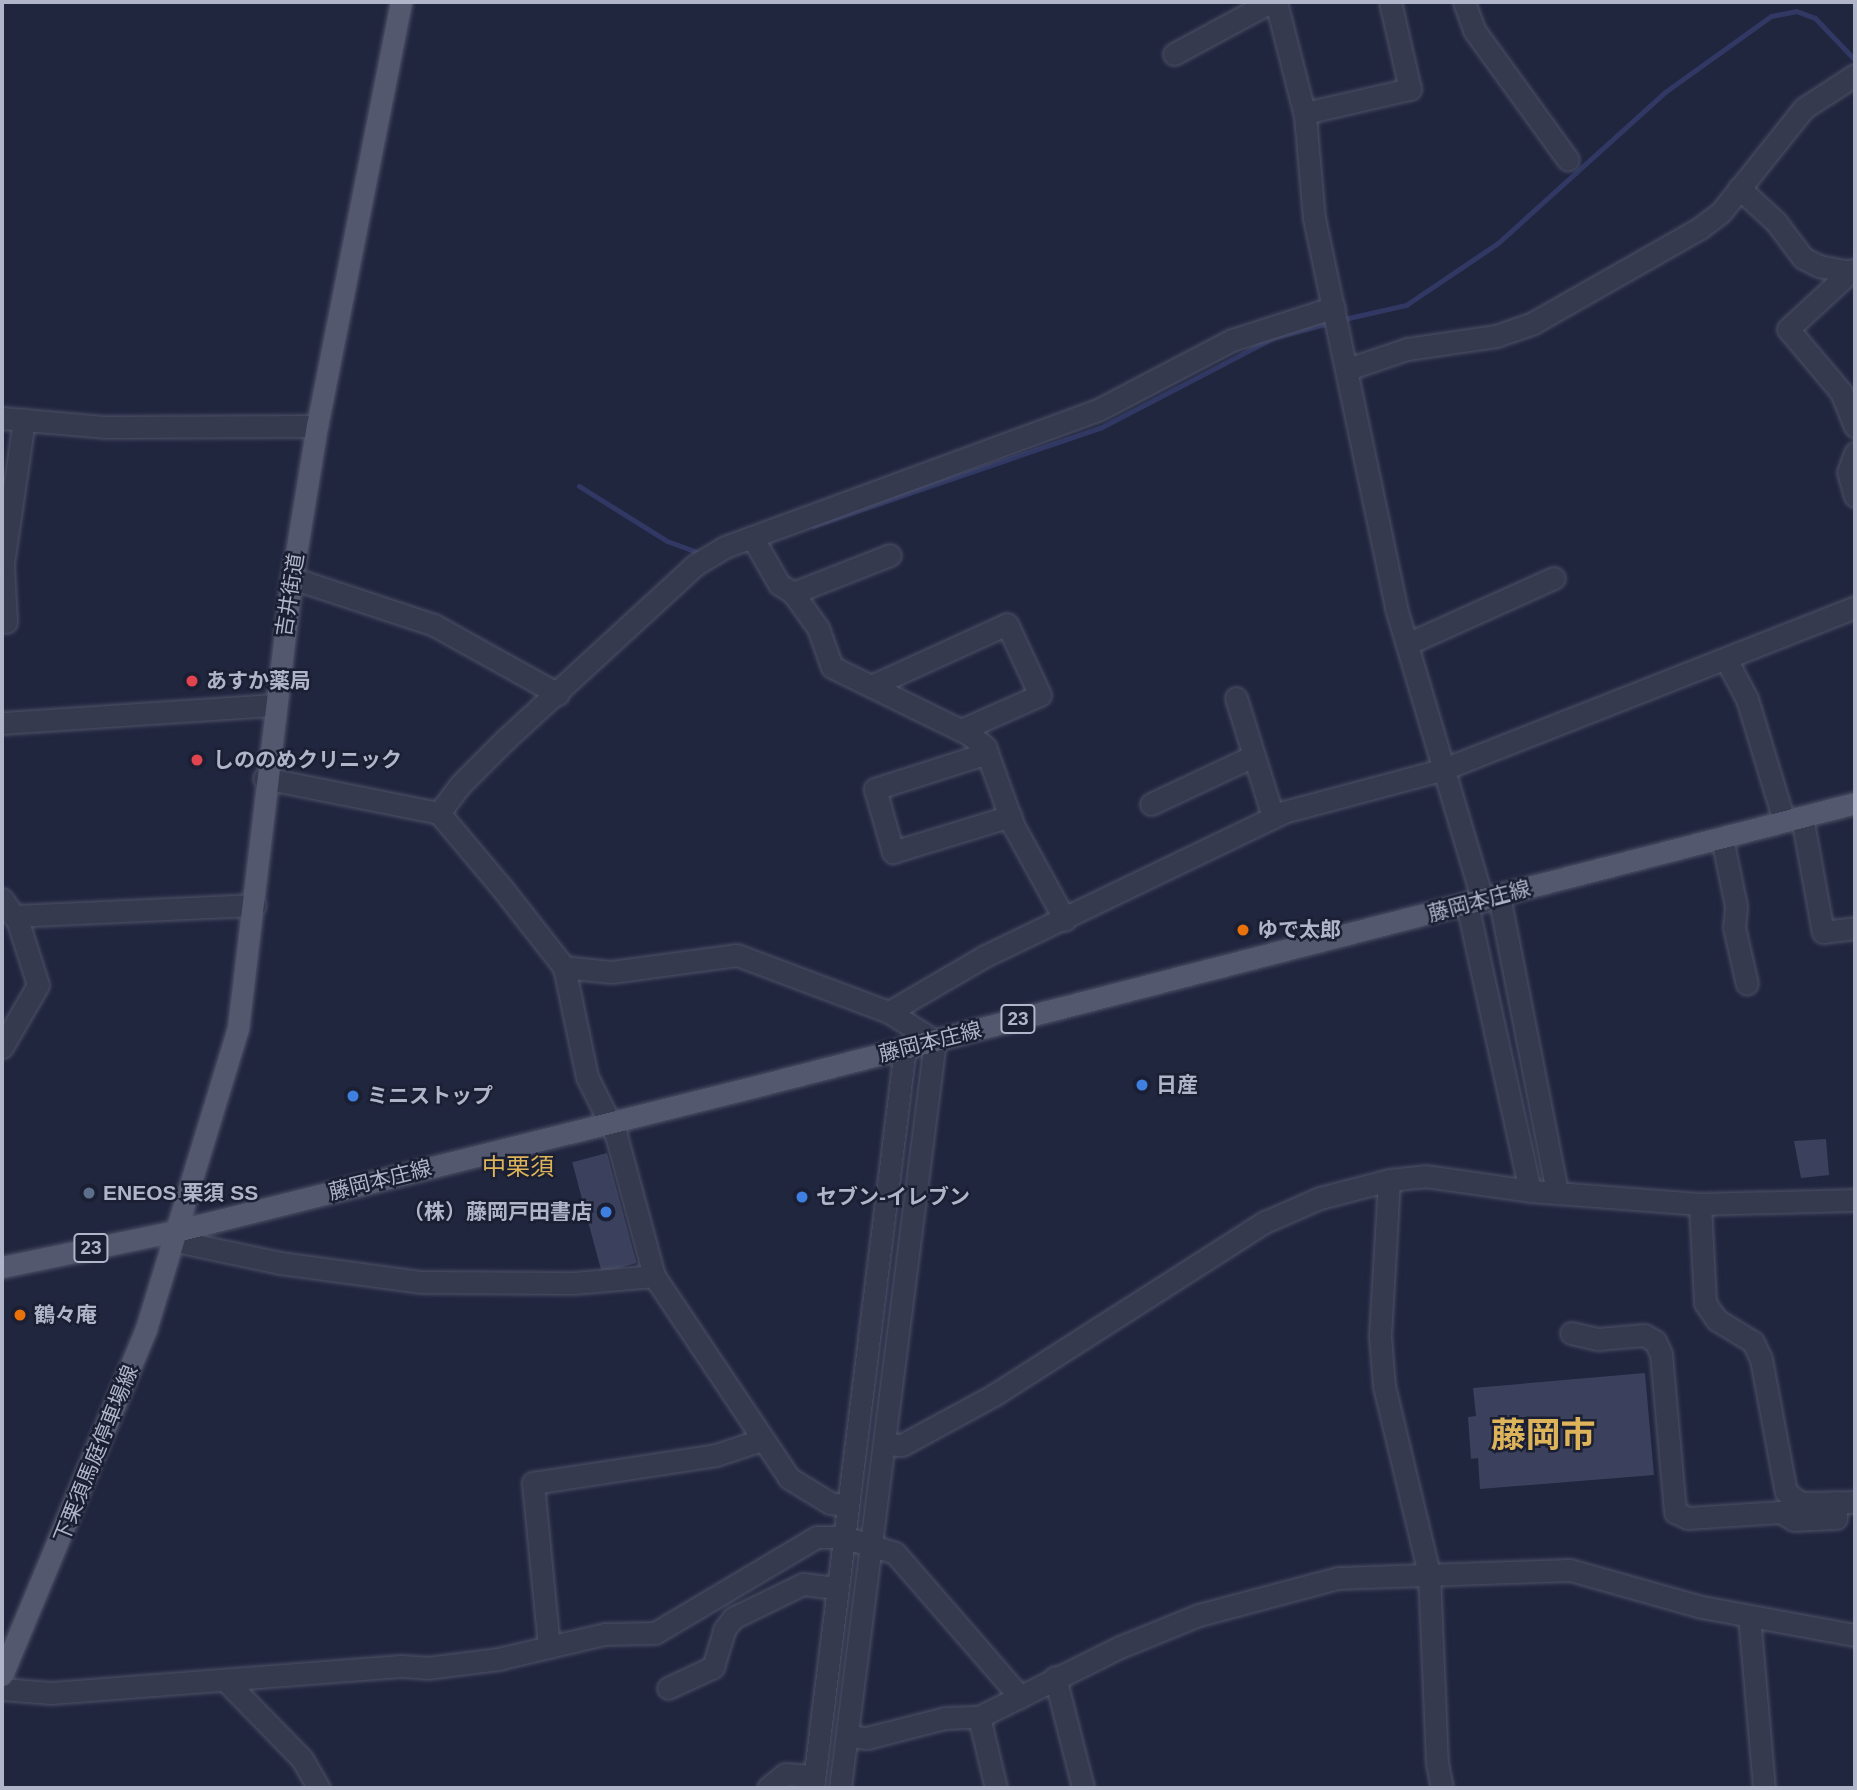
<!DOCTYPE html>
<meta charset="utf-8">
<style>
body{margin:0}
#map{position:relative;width:1857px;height:1790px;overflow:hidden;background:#21263f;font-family:Arial,"Noto Sans JP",sans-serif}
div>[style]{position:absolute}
.stream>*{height:5px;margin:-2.5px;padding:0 2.5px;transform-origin:2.5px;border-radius:2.5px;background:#303863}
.building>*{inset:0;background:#3b415d;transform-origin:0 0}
.roads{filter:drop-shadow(0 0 2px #4e5267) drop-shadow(0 0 2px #4e5267)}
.minor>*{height:21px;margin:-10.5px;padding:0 10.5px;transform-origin:10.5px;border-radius:10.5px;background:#363a4f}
.major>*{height:21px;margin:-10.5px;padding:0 10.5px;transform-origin:10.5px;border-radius:10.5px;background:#53586f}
.dots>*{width:19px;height:19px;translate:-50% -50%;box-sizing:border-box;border:4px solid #1b1f33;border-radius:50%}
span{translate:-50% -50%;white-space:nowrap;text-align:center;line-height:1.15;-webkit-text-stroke:5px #1b1f33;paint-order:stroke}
.shield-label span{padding:2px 5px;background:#1b1f33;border:2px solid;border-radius:5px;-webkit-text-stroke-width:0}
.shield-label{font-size:19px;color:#b1b5ca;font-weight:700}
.street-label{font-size:21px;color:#b1b5ca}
.poi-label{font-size:21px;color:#b1b5ca;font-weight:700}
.left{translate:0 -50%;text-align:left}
.right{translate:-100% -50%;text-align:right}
.quarter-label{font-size:24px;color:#ddb459}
.town-label{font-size:35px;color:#ddb459;font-weight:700}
.frame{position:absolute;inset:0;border:4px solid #b1b5ca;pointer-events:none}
</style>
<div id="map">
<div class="stream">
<div style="left:1344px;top:319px;width:64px;rotate:-12.7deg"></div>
<div style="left:1406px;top:305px;width:111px;rotate:-34deg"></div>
<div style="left:1498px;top:243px;width:225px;rotate:-42.1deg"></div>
<div style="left:1665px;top:92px;width:130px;rotate:-35.6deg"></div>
<div style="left:1771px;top:16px;width:25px;rotate:-11deg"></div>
<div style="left:1796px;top:11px;width:20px;rotate:20deg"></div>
<div style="left:1815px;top:18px;width:58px;rotate:46.4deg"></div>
<div style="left:579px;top:486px;width:104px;rotate:32deg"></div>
<div style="left:667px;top:541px;width:33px;rotate:20deg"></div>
<div style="left:813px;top:526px;width:303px;rotate:-18.9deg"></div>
<div style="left:1100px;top:428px;width:197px;rotate:-27.5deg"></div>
<div style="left:1275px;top:337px;width:56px;rotate:-14.5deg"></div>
</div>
<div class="building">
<div style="clip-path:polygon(1826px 1139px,1829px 1175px,1801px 1178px,1794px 1141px)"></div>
<div style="left:607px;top:1153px;width:114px;height:36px;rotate:75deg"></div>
<div style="clip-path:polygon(1645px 1373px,1654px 1475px,1480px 1489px,1478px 1458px,1471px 1459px,1468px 1417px,1476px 1416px,1473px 1388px)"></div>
</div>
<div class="roads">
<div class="minor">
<div style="left:1276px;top:2px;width:118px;rotate:75.7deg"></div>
<div style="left:1305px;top:116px;width:102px;rotate:85deg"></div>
<div style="left:1314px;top:218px;width:399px;rotate:78.1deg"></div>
<div style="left:1396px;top:608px;width:306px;rotate:73.5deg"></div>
<div style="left:1464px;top:2px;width:30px;rotate:70deg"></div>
<div style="left:1474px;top:30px;width:160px;rotate:54.1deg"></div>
<div style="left:1174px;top:54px;width:109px;rotate:-28.4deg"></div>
<div style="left:1305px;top:113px;width:108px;rotate:-12.9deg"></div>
<div style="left:1410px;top:89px;width:89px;rotate:-102.9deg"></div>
<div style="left:1739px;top:188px;width:50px;rotate:42.6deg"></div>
<div style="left:1776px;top:222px;width:45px;rotate:53.1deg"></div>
<div style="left:1803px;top:258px;width:18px;rotate:27deg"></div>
<div style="left:1819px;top:266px;width:37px;rotate:11deg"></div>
<div style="left:1852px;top:270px;width:87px;rotate:137.3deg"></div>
<div style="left:1788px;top:329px;width:82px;rotate:49.9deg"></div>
<div style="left:1841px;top:392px;width:37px;rotate:68deg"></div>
<div style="left:1348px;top:369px;width:62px;rotate:-18.7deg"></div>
<div style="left:1407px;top:349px;width:90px;rotate:-8.3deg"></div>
<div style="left:1496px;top:336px;width:39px;rotate:-19deg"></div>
<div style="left:1533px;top:323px;width:192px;rotate:-29.6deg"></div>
<div style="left:1700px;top:228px;width:26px;rotate:-37deg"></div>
<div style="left:1721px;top:212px;width:133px;rotate:-51.4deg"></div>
<div style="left:1804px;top:108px;width:61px;rotate:-32.9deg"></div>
<div style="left:2px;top:418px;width:102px;rotate:5deg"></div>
<div style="left:104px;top:427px;width:213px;rotate:-0.3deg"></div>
<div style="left:1855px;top:453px;width:20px;rotate:110deg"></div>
<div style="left:1848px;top:472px;width:25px;rotate:74deg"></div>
<div style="left:752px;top:537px;width:54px;rotate:60.1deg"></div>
<div style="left:779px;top:584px;width:17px;rotate:33deg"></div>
<div style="left:793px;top:593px;width:43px;rotate:54.5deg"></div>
<div style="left:818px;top:628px;width:41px;rotate:70.3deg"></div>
<div style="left:832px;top:667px;width:153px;rotate:26.1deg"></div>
<div style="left:969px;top:734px;width:21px;rotate:39deg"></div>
<div style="left:985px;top:747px;width:83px;rotate:70.3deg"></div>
<div style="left:1013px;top:825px;width:108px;rotate:61.3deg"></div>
<div style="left:292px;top:578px;width:150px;rotate:18.3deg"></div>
<div style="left:434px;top:625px;width:142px;rotate:29.1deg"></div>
<div style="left:793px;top:593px;width:104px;rotate:-21.4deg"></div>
<div style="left:6px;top:622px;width:58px;rotate:-93deg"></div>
<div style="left:3px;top:564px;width:146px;rotate:-81.7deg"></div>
<div style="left:1407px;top:644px;width:161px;rotate:-24.2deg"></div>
<div style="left:1726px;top:659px;width:45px;rotate:62.3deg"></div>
<div style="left:1747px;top:699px;width:127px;rotate:73.1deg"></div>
<div style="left:871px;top:686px;width:149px;rotate:-24.5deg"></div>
<div style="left:1007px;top:624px;width:78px;rotate:65.1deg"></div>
<div style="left:1040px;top:695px;width:86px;rotate:156.1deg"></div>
<div style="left:1236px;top:698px;width:125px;rotate:72.7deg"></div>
<div style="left:2px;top:723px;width:272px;rotate:-3.8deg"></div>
<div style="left:987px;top:753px;width:118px;rotate:162.2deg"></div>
<div style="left:875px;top:789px;width:66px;rotate:74.1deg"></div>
<div style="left:893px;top:852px;width:123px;rotate:-17deg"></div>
<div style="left:264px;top:778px;width:178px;rotate:11.3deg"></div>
<div style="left:439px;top:813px;width:98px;rotate:50deg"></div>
<div style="left:502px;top:888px;width:100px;rotate:51.9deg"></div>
<div style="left:564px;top:967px;width:112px;rotate:78.2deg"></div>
<div style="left:587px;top:1077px;width:65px;rotate:63.4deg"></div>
<div style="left:616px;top:1135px;width:146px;rotate:74.9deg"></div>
<div style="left:654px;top:1276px;width:243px;rotate:56.2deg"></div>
<div style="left:789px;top:1478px;width:48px;rotate:31.4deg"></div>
<div style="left:830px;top:1503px;width:18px;rotate:9deg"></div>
<div style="left:1151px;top:804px;width:113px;rotate:-25.2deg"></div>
<div style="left:439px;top:813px;width:35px;rotate:-53deg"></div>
<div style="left:460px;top:785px;width:65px;rotate:-45deg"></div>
<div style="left:506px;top:739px;width:257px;rotate:-42.6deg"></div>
<div style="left:695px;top:565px;width:35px;rotate:-31deg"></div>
<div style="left:725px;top:547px;width:397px;rotate:-20.2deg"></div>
<div style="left:1098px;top:410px;width:151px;rotate:-27.6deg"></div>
<div style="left:1232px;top:340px;width:107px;rotate:-17.9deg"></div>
<div style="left:1802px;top:817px;width:117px;rotate:79.7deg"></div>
<div style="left:1823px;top:932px;width:32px;rotate:-7deg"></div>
<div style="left:1722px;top:838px;width:69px;rotate:78.4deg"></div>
<div style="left:1736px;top:906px;width:21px;rotate:95deg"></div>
<div style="left:1734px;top:927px;width:58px;rotate:77.2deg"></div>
<div style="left:1499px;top:896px;width:303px;rotate:78.9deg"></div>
<div style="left:2px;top:899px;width:28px;rotate:55deg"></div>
<div style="left:18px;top:922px;width:66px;rotate:72.4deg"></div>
<div style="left:38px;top:985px;width:72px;rotate:120.1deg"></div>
<div style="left:1467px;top:904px;width:294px;rotate:77.6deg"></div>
<div style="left:14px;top:916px;width:241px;rotate:-2.6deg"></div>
<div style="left:564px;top:967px;width:47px;rotate:6.1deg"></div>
<div style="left:611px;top:972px;width:127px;rotate:-7.7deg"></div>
<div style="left:737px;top:955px;width:162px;rotate:20.6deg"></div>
<div style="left:889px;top:1012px;width:54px;rotate:32.2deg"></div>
<div style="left:935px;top:1041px;width:753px;rotate:97.25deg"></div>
<div style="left:889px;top:1012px;width:109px;rotate:-30.3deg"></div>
<div style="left:983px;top:957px;width:334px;rotate:-25.7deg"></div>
<div style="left:1284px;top:812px;width:166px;rotate:-15deg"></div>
<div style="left:1444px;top:769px;width:442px;rotate:-21.5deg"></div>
<div style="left:1389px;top:1180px;width:156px;rotate:93.3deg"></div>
<div style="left:1380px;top:1336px;width:50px;rotate:85.4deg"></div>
<div style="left:1384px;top:1386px;width:192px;rotate:76.5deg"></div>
<div style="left:1429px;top:1573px;width:190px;rotate:87.6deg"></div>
<div style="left:1437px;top:1763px;width:25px;rotate:79deg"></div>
<div style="left:1700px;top:1204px;width:99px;rotate:87.1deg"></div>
<div style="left:1705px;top:1303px;width:21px;rotate:55deg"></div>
<div style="left:1717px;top:1320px;width:42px;rotate:31.4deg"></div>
<div style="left:1753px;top:1342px;width:19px;rotate:65deg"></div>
<div style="left:1761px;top:1359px;width:135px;rotate:79.4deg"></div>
<div style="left:1786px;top:1492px;width:18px;rotate:38deg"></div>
<div style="left:1800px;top:1503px;width:55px;rotate:-1deg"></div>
<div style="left:176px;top:1241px;width:106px;rotate:11.9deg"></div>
<div style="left:280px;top:1263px;width:141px;rotate:7.7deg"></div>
<div style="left:420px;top:1282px;width:154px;rotate:0.4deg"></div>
<div style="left:574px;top:1283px;width:80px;rotate:-5deg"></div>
<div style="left:1571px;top:1333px;width:28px;rotate:13deg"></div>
<div style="left:1598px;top:1339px;width:46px;rotate:-5deg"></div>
<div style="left:1644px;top:1335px;width:13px;rotate:29deg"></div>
<div style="left:1655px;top:1341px;width:14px;rotate:65deg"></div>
<div style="left:1661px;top:1354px;width:159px;rotate:84.9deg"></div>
<div style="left:1675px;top:1512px;width:14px;rotate:25deg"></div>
<div style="left:1688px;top:1518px;width:93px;rotate:-3.7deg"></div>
<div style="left:1781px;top:1512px;width:15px;rotate:32deg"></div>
<div style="left:1794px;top:1520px;width:42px;rotate:-2.7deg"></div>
<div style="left:1836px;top:1518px;width:16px;rotate:-94deg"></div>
<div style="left:884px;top:1444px;width:18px;rotate:3deg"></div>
<div style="left:902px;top:1445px;width:105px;rotate:-28.5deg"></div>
<div style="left:994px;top:1395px;width:322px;rotate:-32.6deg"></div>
<div style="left:1265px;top:1222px;width:60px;rotate:-23.6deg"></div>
<div style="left:1320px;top:1198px;width:71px;rotate:-14.6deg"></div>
<div style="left:1389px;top:1180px;width:36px;rotate:-6deg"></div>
<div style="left:1425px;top:1176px;width:106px;rotate:8.1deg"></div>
<div style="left:1530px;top:1191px;width:170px;rotate:4.4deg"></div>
<div style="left:1700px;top:1204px;width:155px;rotate:-1.5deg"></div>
<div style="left:1749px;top:1616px;width:173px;rotate:85deg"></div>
<div style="left:549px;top:1647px;width:165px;rotate:-95.6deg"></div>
<div style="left:533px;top:1483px;width:185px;rotate:-8.7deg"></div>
<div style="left:716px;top:1455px;width:47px;rotate:-18.4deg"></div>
<div style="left:1055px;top:1677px;width:114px;rotate:75.8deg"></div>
<div style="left:225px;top:1680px;width:110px;rotate:45.7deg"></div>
<div style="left:302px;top:1759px;width:34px;rotate:60deg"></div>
<div style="left:668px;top:1688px;width:50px;rotate:-25deg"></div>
<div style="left:713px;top:1667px;width:39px;rotate:-73deg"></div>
<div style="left:724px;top:1630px;width:15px;rotate:-53deg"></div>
<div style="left:733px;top:1618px;width:78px;rotate:-25.9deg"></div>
<div style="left:803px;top:1584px;width:35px;rotate:7deg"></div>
<div style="left:2px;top:1689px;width:49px;rotate:4.7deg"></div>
<div style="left:51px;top:1693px;width:351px;rotate:-4.4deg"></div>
<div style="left:401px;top:1666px;width:26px;rotate:4deg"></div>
<div style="left:427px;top:1668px;width:72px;rotate:-7.2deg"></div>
<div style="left:498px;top:1659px;width:110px;rotate:-13.2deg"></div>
<div style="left:605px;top:1634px;width:50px;rotate:-1.1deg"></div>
<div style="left:655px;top:1633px;width:188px;rotate:-30.7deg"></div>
<div style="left:817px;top:1537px;width:27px"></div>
<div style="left:844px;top:1537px;width:53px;rotate:17.4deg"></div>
<div style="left:895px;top:1553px;width:191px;rotate:49deg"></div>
<div style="left:979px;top:1717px;width:73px;rotate:76.5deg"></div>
<div style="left:847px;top:1736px;width:20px;rotate:6deg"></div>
<div style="left:867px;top:1738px;width:81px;rotate:-14.4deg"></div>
<div style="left:945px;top:1718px;width:34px;rotate:-2deg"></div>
<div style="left:979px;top:1717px;width:157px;rotate:-26.4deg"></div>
<div style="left:1120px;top:1647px;width:85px;rotate:-22.1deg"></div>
<div style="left:1199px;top:1615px;width:144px;rotate:-14.9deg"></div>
<div style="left:1338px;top:1578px;width:232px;rotate:-2deg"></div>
<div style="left:1570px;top:1570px;width:137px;rotate:15.7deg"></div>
<div style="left:1702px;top:1607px;width:156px;rotate:10.4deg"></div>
<div style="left:768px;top:1788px;width:22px;rotate:-39deg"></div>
<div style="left:785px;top:1774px;width:29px;rotate:4deg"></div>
<div style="left:813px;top:1788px;width:746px;rotate:-82.91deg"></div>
</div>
<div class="major">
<div style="left:2px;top:1267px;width:182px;rotate:-11.7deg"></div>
<div style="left:180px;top:1230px;width:599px;rotate:-14.01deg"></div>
<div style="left:761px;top:1085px;width:1130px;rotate:-14.45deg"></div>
<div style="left:2px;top:1675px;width:375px;rotate:-67.4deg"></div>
<div style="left:146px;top:1329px;width:315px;rotate:-73deg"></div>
<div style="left:238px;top:1028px;width:453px;rotate:-83.2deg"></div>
<div style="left:292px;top:578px;width:154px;rotate:-80.7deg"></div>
<div style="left:317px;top:426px;width:432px;rotate:-78.8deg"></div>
</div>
</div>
<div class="dots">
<div style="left:192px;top:681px;background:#e0444e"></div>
<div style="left:197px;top:760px;background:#e0444e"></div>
<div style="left:1243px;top:930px;background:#e8710a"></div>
<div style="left:1142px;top:1085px;background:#3f7fe0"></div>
<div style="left:353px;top:1096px;background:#3f7fe0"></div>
<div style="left:89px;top:1193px;background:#5c6f8a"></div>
<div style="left:802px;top:1197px;background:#3f7fe0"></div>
<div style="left:606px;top:1212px;background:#3f7fe0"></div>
<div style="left:20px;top:1315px;background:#e8710a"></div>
</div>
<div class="shield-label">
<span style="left:1018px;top:1019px">23</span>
<span style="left:91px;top:1248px">23</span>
</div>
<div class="street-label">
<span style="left:290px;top:595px;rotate:-81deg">吉井街道</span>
<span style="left:1479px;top:901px;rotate:-15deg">藤岡本庄線</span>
<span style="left:930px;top:1042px;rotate:-14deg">藤岡本庄線</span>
<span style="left:380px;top:1180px;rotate:-14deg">藤岡本庄線</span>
<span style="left:96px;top:1454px;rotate:-68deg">下栗須馬庭停車場線</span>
</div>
<div class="poi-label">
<span class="left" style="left:206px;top:681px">あすか薬局</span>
<span class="left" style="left:213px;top:760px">しののめクリニック</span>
<span class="left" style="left:1257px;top:930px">ゆで太郎</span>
<span class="left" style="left:1156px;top:1085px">日産</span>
<span class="left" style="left:367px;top:1096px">ミニストップ</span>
<span class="left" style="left:103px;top:1193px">ENEOS 栗須 SS</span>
<span class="left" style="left:816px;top:1197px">セブン-イレブン</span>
<span class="right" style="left:592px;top:1212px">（株）藤岡戸田書店</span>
<span class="left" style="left:34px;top:1315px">鶴々庵</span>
</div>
<div class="quarter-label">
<span style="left:518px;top:1167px">中栗須</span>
</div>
<div class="town-label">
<span style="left:1543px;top:1435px">藤岡市</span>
</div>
<div class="frame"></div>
</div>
